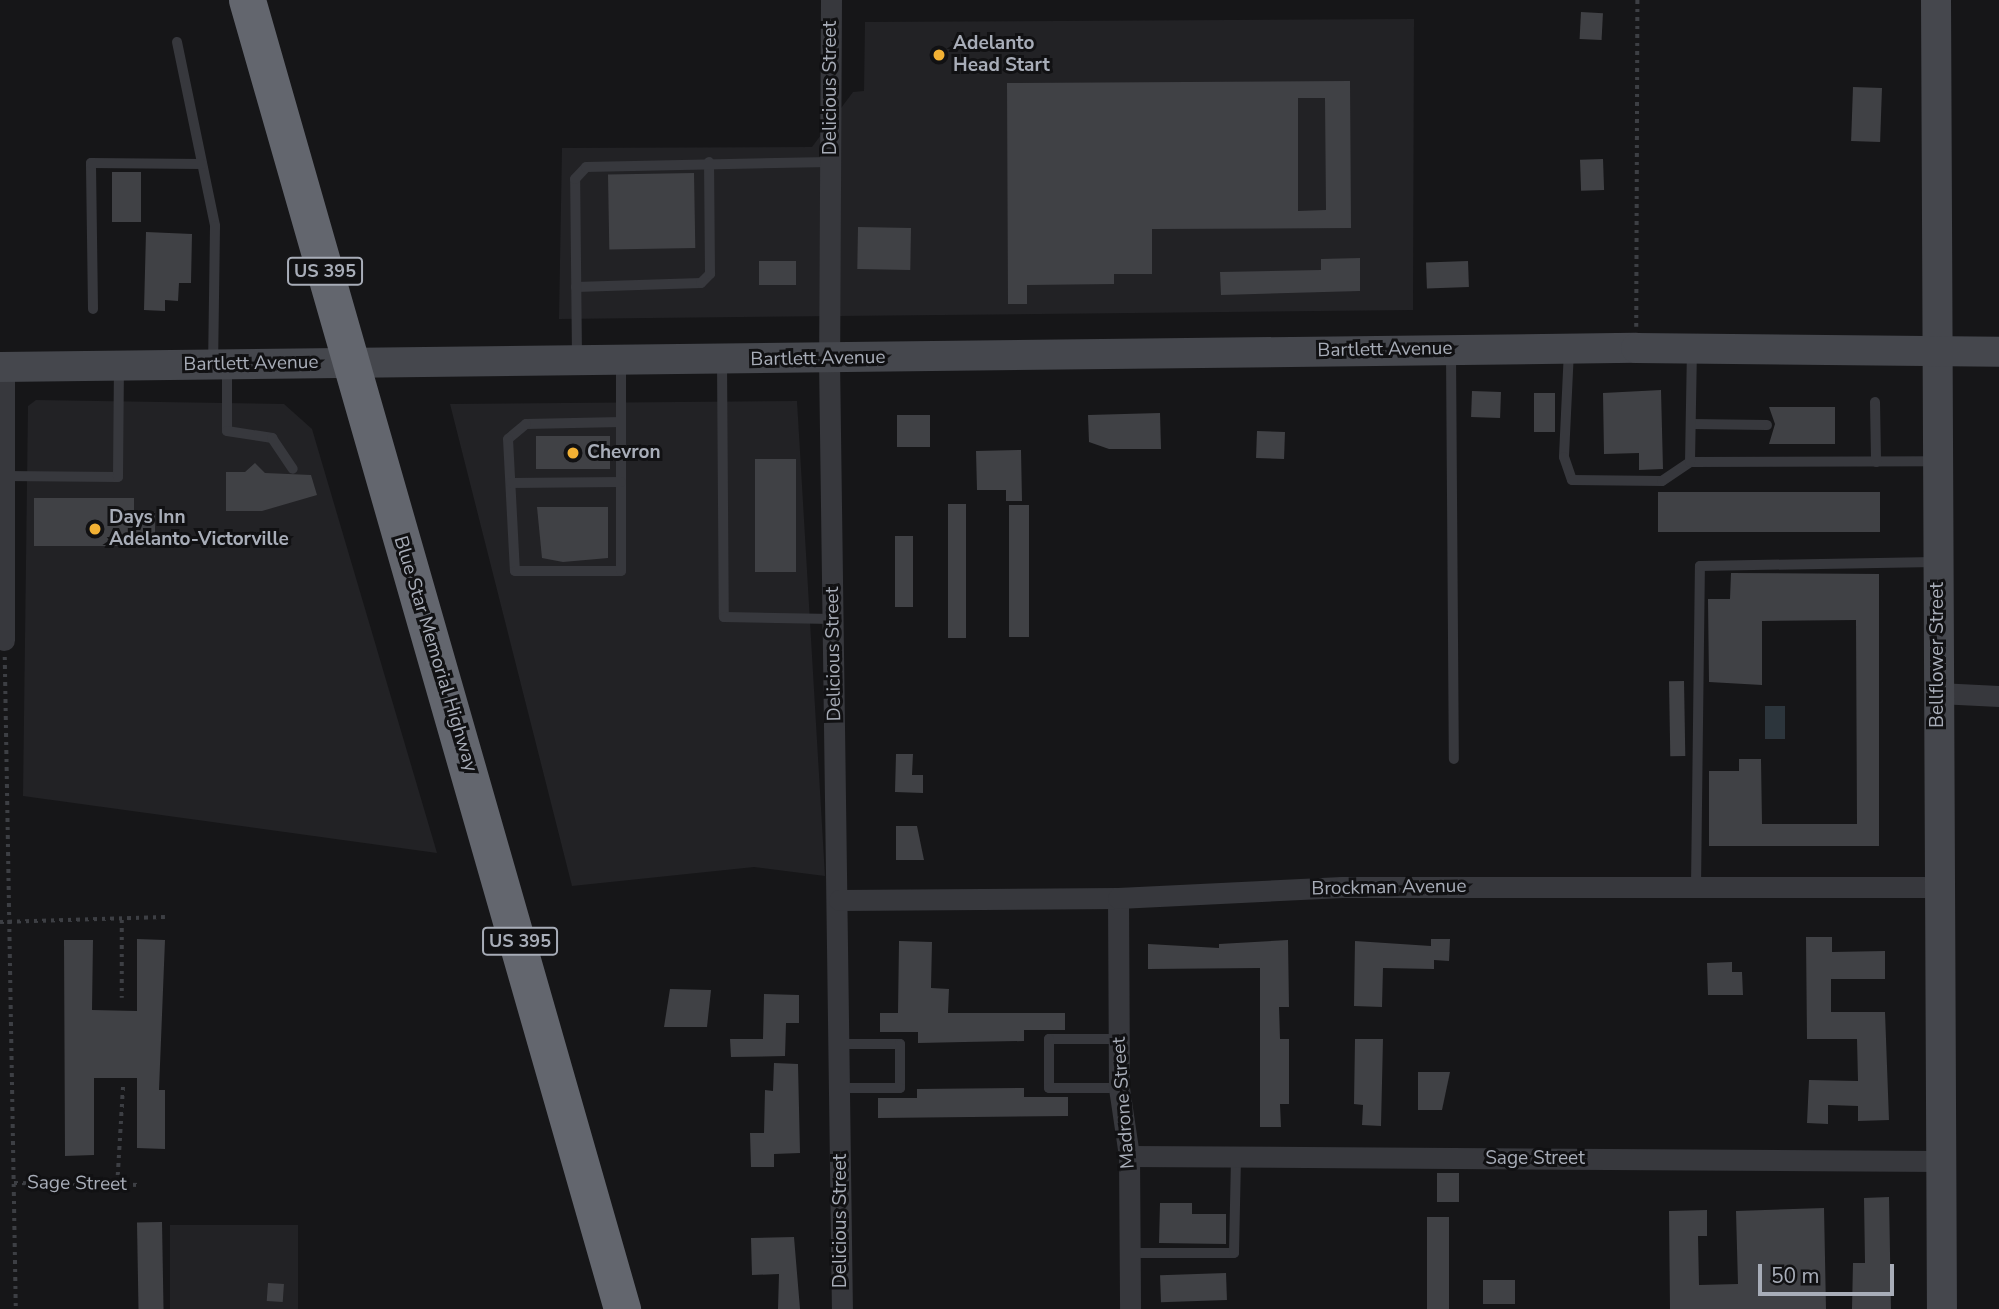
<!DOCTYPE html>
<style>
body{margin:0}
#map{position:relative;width:1999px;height:1309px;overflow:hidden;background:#161618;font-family:"Nunito Sans",sans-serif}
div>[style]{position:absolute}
.built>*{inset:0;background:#222225;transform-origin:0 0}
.water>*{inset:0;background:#2c353c;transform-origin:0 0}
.building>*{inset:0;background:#404145;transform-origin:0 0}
.path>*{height:3.5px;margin-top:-1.75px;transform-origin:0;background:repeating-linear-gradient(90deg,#3d3f44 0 3.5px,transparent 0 8.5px)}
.lane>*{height:10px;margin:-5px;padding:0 5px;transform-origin:5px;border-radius:5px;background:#37383d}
.street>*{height:21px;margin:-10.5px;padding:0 10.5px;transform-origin:10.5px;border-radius:10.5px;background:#37383d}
.secondary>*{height:30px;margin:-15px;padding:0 15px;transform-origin:15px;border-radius:15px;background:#45474d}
.highway>*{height:37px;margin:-18.5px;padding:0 18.5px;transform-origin:18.5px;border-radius:18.5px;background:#63666e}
.dots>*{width:19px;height:19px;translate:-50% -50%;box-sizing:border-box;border:4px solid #111113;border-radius:50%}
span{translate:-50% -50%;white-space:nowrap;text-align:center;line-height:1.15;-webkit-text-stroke:6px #111113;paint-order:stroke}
.shield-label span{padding:2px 5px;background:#111113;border:2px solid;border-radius:5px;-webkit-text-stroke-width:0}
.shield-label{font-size:18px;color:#a8adb8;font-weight:700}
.poi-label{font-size:19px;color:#a8adb8;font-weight:700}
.left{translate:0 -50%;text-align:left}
.street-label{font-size:19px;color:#a8adb8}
.scale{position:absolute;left:1758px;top:1264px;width:136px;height:32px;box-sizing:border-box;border:4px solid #a8adb8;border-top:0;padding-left:9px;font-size:21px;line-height:24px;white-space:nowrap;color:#a8adb8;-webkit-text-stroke:5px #111113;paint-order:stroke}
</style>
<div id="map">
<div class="built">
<div style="clip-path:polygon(1414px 19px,1413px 310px,559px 319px,562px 148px,812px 147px,853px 92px,864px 91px,865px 22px)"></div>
<div style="clip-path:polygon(36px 400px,284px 404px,312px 429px,437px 853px,23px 796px,28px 406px)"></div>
<div style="clip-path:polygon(797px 401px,825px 876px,754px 867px,572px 886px,450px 404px)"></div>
<div style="left:298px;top:1225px;width:84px;height:128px;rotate:90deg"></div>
</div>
<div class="water">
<div style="left:1765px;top:706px;width:20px;height:33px"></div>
</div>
<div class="building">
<div style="left:1581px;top:12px;width:22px;height:27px;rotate:3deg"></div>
<div style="clip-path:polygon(evenodd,1350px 81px,1351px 228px,1152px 229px,1152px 274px,1114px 274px,1114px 284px,1027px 285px,1027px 304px,1008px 304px,1007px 83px,1350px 81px,1298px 98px,1325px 98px,1326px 210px,1298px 211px,1298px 98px)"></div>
<div style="left:1853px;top:87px;width:29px;height:54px;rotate:2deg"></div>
<div style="left:1603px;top:159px;width:31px;height:23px;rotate:88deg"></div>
<div style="left:112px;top:172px;width:29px;height:50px"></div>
<div style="left:694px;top:173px;width:75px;height:86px;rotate:89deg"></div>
<div style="left:911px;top:228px;width:42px;height:53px;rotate:91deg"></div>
<div style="clip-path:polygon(146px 232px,192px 234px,191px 283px,179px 283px,178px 301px,165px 300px,165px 311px,144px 310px)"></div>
<div style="clip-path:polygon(1360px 258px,1360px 291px,1221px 295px,1220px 272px,1321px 270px,1321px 259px)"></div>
<div style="left:796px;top:261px;width:24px;height:37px;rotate:90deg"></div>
<div style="left:1468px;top:261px;width:26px;height:42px;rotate:88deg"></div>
<div style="clip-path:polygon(1661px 390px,1663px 469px,1639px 470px,1639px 453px,1604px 454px,1603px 393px)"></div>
<div style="left:1472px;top:391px;width:29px;height:26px;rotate:2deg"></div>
<div style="left:1534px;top:393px;width:21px;height:39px"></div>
<div style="clip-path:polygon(1769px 407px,1835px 407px,1835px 444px,1769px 444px,1775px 424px)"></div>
<div style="clip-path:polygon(1160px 413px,1161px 449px,1109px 449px,1089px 442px,1088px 415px)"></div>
<div style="left:930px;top:415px;width:32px;height:33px;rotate:90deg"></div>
<div style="left:1257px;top:431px;width:28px;height:27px;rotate:2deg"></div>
<div style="left:610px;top:436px;width:33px;height:74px;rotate:90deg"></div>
<div style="clip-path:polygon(1021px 450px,1022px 501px,1006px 501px,1006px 490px,977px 490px,976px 451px)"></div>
<div style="left:755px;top:459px;width:41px;height:113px"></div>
<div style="clip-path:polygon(255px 463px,265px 473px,311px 475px,317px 495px,262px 511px,226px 511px,226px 472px,245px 472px)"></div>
<div style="left:1880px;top:492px;width:40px;height:222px;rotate:90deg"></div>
<div style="clip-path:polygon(34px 498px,134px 498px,134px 512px,155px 512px,155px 546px,34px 546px)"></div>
<div style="left:948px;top:504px;width:18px;height:134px"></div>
<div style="left:1009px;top:505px;width:20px;height:132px"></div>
<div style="clip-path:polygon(537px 507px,608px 507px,608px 558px,563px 562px,542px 558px)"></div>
<div style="left:895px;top:536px;width:18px;height:71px"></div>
<div style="clip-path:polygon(1731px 573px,1879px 574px,1879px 846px,1709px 846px,1709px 771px,1739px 771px,1739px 759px,1761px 759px,1762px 824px,1857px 824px,1856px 620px,1762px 621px,1762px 685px,1709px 682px,1708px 599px,1730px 599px)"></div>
<div style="left:1684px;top:681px;width:75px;height:15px;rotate:89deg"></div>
<div style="clip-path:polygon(896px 754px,913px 754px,912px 775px,923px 775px,923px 793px,895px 792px)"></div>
<div style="clip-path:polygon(896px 826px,917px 826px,924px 860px,896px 860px)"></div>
<div style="clip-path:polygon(1806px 937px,1832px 937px,1832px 952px,1885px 951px,1885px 979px,1831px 979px,1831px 1012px,1885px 1012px,1889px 1120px,1858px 1121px,1858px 1106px,1828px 1105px,1828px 1124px,1807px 1123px,1809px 1080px,1858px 1081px,1857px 1039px,1807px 1039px)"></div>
<div style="clip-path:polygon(137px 939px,165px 940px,159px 1090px,165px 1090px,165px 1149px,137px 1148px,137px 1078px,94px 1078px,94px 1155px,65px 1156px,64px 940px,93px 940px,92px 1010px,137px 1011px)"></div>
<div style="clip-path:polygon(1431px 939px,1450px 939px,1449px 961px,1434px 960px,1434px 969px,1383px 968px,1382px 1007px,1354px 1006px,1355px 941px,1431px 946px)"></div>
<div style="clip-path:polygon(1288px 940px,1289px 1007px,1279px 1007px,1280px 1039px,1289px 1039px,1289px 1104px,1280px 1104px,1281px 1127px,1260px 1127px,1260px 968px,1148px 969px,1148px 944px,1219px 948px,1219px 944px)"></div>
<div style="clip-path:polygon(899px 941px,932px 942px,931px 988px,949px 989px,948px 1013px,1065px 1013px,1065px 1030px,1024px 1030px,1024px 1041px,964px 1042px,918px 1043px,918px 1032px,880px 1032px,880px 1013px,898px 1013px)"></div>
<div style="clip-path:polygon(1732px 962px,1732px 972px,1742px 972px,1743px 995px,1708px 995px,1707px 963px)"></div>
<div style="clip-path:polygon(670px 989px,711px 990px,707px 1027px,664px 1027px)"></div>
<div style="clip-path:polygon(764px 994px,799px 995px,799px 1023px,786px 1023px,785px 1056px,731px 1057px,730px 1039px,763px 1039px)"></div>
<div style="clip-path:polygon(1355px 1039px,1383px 1039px,1381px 1126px,1362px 1125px,1363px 1105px,1354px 1104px)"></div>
<div style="clip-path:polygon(774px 1063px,798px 1064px,800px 1153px,774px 1154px,774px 1167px,751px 1167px,750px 1133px,764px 1133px,765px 1090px,773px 1091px)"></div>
<div style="clip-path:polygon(1418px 1072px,1450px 1072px,1442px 1110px,1418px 1110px)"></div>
<div style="clip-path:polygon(1024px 1088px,1024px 1097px,1068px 1097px,1068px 1116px,878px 1118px,878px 1098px,917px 1098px,917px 1089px)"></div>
<div style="left:1437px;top:1173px;width:22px;height:29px"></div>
<div style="clip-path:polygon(1889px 1197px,1891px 1309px,1852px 1309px,1853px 1263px,1865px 1263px,1864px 1198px)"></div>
<div style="clip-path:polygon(1160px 1203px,1192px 1203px,1192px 1214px,1226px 1214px,1226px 1244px,1159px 1243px)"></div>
<div style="clip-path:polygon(1824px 1208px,1826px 1309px,1670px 1309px,1669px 1211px,1707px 1210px,1707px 1236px,1698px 1236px,1699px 1285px,1738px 1284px,1736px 1211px)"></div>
<div style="left:1427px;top:1217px;width:22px;height:92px"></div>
<div style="left:162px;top:1222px;width:87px;height:25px;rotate:89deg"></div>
<div style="clip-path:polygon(794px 1237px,800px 1309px,778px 1309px,779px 1274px,752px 1275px,751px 1238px)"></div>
<div style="left:1226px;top:1273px;width:27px;height:66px;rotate:88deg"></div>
<div style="left:1483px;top:1280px;width:32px;height:24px"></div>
<div style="left:268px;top:1283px;width:16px;height:18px;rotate:4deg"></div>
</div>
<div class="path">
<div style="left:1636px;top:327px;width:327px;rotate:-89.8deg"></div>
<div style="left:5px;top:657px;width:652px;rotate:89.03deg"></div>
<div style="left:122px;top:920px;width:78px;rotate:90deg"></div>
<div style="left:0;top:922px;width:165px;rotate:-1.7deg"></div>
<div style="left:14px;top:1183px;width:127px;rotate:0.9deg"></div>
<div style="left:117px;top:1184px;width:100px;rotate:-86.6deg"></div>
</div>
<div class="lane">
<div style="left:177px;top:42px;width:188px;rotate:78.3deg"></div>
<div style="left:215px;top:226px;width:136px;rotate:90.8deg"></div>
<div style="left:576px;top:287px;width:125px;rotate:-1.8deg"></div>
<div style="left:701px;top:283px;width:13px;rotate:-45deg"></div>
<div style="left:710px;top:274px;width:112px;rotate:-90.5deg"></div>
<div style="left:93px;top:309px;width:146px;rotate:-90.8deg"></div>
<div style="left:91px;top:163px;width:111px;rotate:0.5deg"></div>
<div style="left:1569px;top:350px;width:107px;rotate:92.7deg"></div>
<div style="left:1564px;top:457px;width:24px;rotate:71deg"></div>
<div style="left:1572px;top:480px;width:90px;rotate:0.6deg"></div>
<div style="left:1662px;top:481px;width:34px;rotate:-34deg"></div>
<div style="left:1690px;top:462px;width:247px;rotate:-0.2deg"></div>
<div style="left:1451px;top:352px;width:407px;rotate:89.6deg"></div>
<div style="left:577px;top:357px;width:178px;rotate:-90.6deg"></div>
<div style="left:575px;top:179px;width:16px;rotate:-47deg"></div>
<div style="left:586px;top:167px;width:244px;rotate:-1.2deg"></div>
<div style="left:722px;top:361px;width:256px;rotate:89.6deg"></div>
<div style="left:724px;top:617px;width:109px;rotate:1.1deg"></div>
<div style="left:227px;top:367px;width:64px;rotate:90deg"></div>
<div style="left:227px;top:431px;width:46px;rotate:8.8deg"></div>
<div style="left:272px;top:438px;width:37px;rotate:56deg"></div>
<div style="left:1875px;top:402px;width:60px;rotate:89deg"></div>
<div style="left:621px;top:422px;width:95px;rotate:178.8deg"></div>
<div style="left:526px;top:424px;width:23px;rotate:140deg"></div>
<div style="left:508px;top:439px;width:132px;rotate:87deg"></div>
<div style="left:515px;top:571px;width:106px"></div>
<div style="left:621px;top:571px;width:209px;rotate:-90deg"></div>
<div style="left:1691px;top:424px;width:76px;rotate:0.8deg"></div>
<div style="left:1690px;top:462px;width:112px;rotate:-89deg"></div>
<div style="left:4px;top:476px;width:114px;rotate:0.5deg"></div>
<div style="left:118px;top:477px;width:108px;rotate:-89.5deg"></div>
<div style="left:511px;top:483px;width:110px;rotate:-0.5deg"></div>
<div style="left:1696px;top:887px;width:321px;rotate:-89.3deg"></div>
<div style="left:1700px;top:566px;width:235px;rotate:-1deg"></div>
<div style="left:1119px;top:1039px;width:70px;rotate:180deg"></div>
<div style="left:1049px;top:1039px;width:49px;rotate:90deg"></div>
<div style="left:1049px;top:1088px;width:70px"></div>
<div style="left:840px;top:1044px;width:60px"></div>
<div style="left:900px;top:1044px;width:44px;rotate:90deg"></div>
<div style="left:900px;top:1088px;width:60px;rotate:180deg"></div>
<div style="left:1129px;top:1253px;width:105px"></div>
<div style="left:1234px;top:1253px;width:95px;rotate:-88.8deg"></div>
</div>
<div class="street">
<div style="left:831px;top:0;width:359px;rotate:90.3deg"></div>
<div style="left:829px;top:359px;width:950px;rotate:89.22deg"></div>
<div style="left:4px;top:367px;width:273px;rotate:90deg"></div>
<div style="left:1938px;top:693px;width:61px;rotate:2.8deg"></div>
<div style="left:1118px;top:898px;width:190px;rotate:89.7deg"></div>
<div style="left:1119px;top:1088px;width:69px;rotate:81.6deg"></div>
<div style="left:1129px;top:1156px;width:153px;rotate:89.6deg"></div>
<div style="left:839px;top:900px;width:279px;rotate:-0.4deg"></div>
<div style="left:1118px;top:898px;width:224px;rotate:-2.8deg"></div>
<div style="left:1342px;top:887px;width:597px"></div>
<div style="left:1129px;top:1156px;width:812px;rotate:0.35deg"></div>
</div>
<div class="secondary">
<div style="left:1936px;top:0;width:1309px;rotate:89.74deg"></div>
<div style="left:0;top:367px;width:1636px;rotate:-0.67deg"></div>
<div style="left:1636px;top:348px;width:363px;rotate:0.6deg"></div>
</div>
<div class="highway">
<div style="left:247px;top:0;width:1362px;rotate:74.01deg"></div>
</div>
<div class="dots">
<div style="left:939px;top:55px;background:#f2b134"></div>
<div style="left:573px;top:453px;background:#f2b134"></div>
<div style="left:95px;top:529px;background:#f2b134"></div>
</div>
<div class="shield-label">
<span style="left:325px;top:271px">US 395</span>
<span style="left:520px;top:941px">US 395</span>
</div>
<div class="poi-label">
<span class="left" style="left:953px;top:55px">Adelanto<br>Head Start</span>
<span class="left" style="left:587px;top:453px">Chevron</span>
<span class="left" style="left:109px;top:529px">Days Inn<br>Adelanto-Victorville</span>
</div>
<div class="street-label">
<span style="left:831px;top:88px;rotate:-90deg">Delicious Street</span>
<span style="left:1385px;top:350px;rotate:-1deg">Bartlett Avenue</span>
<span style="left:818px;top:359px;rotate:-1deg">Bartlett Avenue</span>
<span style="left:251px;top:364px;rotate:-1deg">Bartlett Avenue</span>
<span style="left:435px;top:654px;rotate:73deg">Blue Star Memorial Highway</span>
<span style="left:834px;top:654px;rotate:-91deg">Delicious Street</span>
<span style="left:1938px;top:655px;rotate:-90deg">Bellflower Street</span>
<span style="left:1389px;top:888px;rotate:-1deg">Brockman Avenue</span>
<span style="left:1124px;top:1103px;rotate:-94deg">Madrone Street</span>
<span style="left:1535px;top:1159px">Sage Street</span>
<span style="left:77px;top:1184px;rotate:1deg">Sage Street</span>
<span style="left:841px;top:1221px;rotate:-90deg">Delicious Street</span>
</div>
<div class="scale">50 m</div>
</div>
